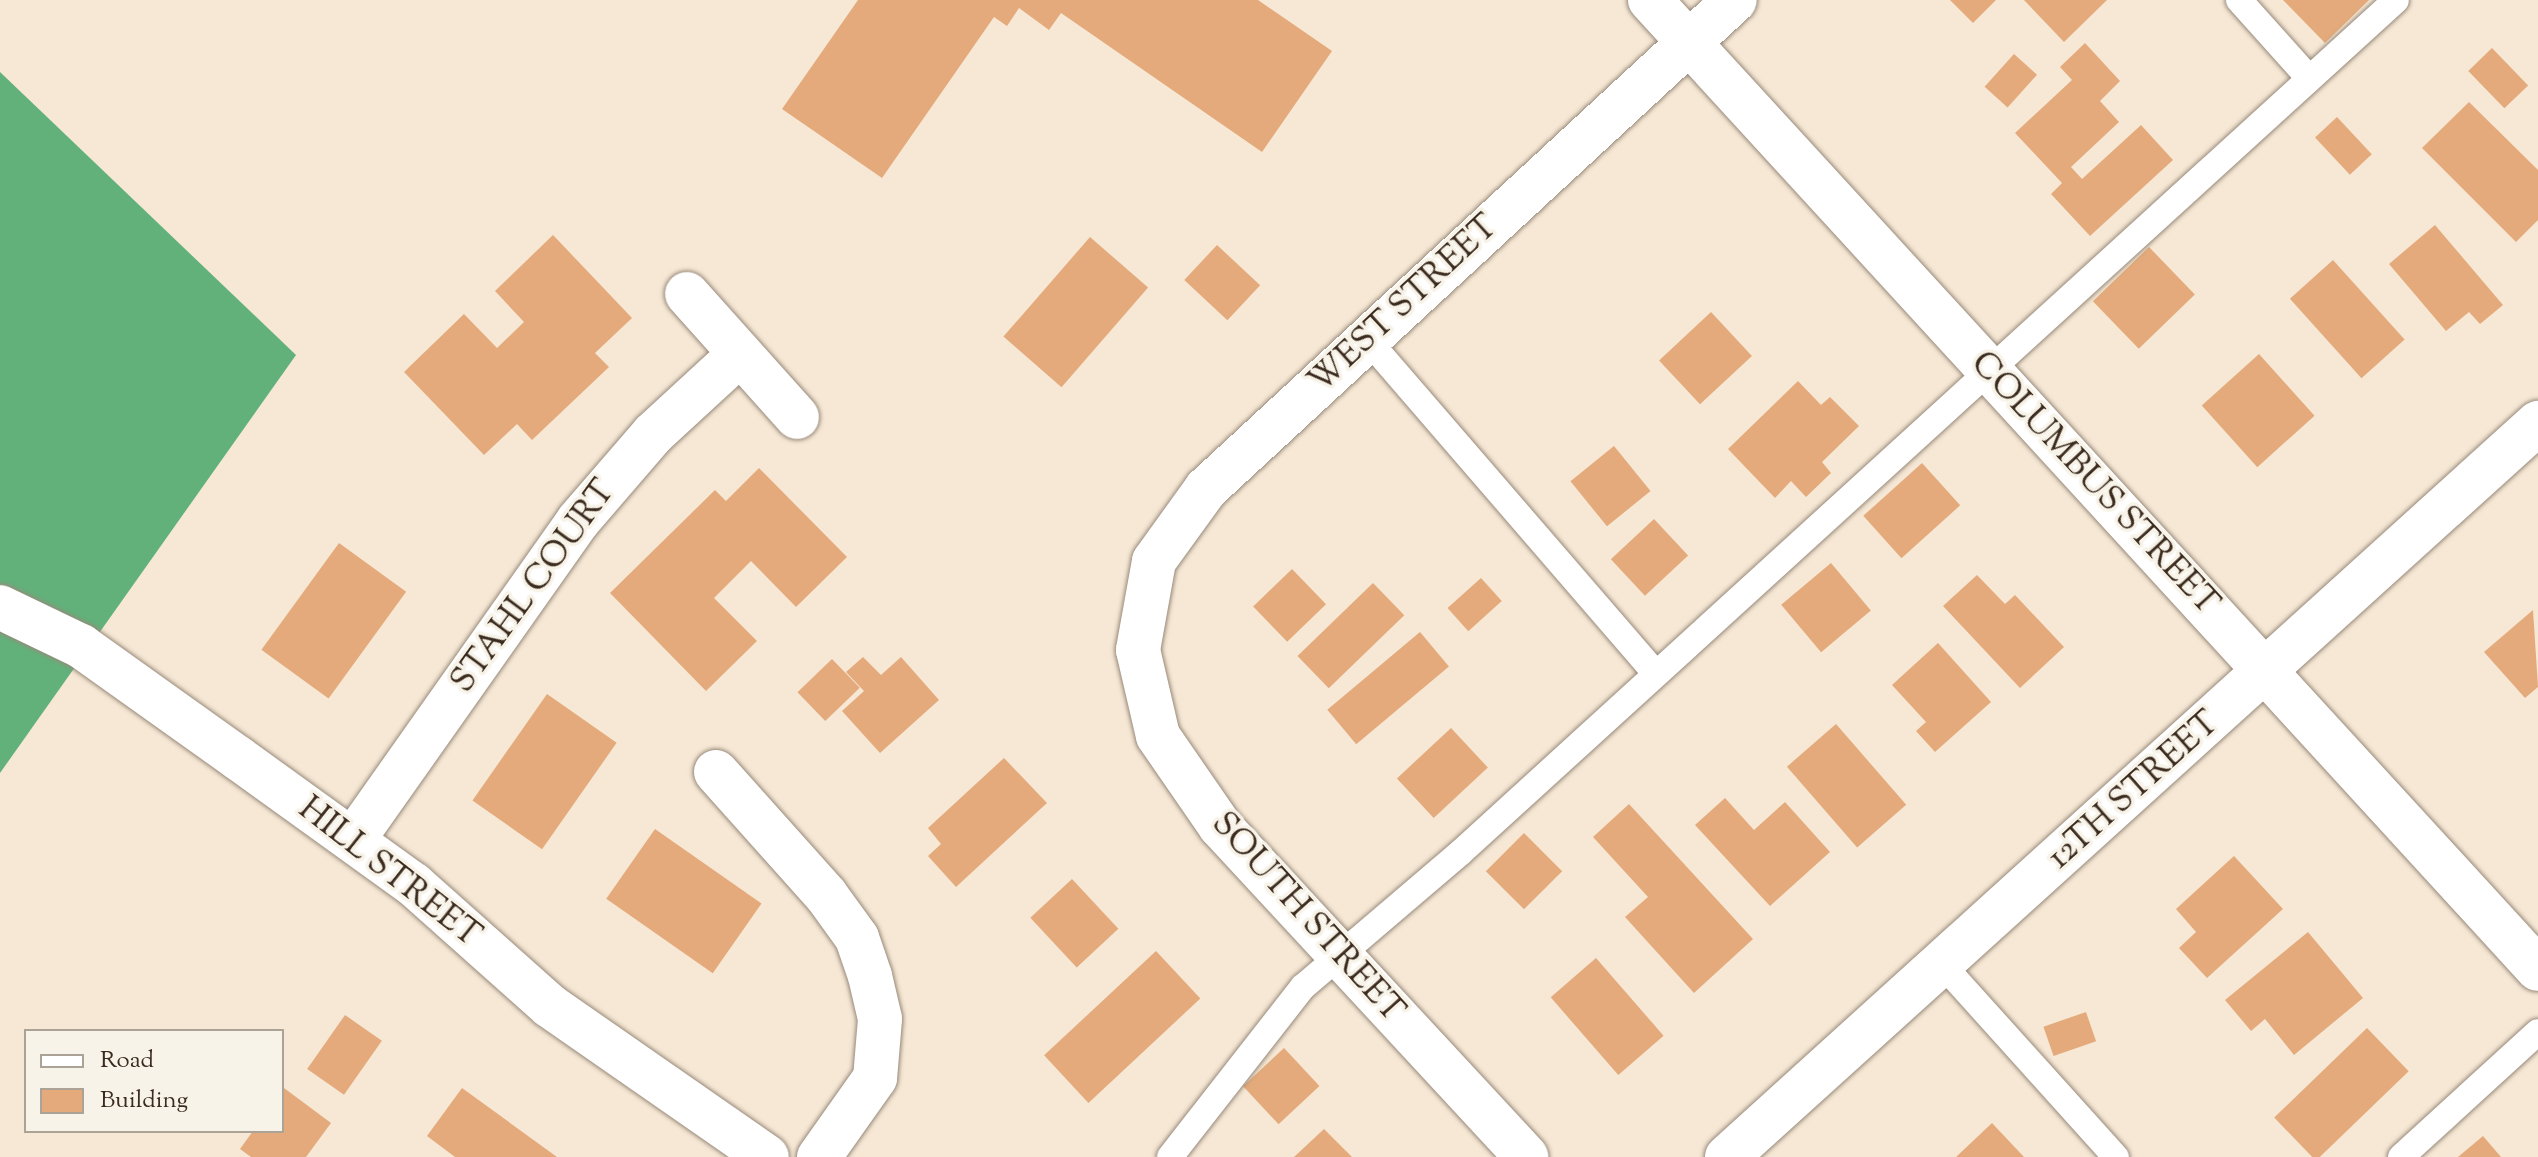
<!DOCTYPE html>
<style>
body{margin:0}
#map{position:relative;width:2538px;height:1157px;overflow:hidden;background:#f6e8d5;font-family:"Sorts Mill Goudy",serif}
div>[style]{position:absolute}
.forest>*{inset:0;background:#62b17b}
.building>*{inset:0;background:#e4aa7b;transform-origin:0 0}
.roads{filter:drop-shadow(0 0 2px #98897a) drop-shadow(0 0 2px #98897a)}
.lane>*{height:26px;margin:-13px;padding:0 13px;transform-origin:13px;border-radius:13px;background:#fff}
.street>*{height:44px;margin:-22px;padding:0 22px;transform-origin:22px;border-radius:22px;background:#fff}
.secondary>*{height:44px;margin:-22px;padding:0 22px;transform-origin:22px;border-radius:22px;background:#fff}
span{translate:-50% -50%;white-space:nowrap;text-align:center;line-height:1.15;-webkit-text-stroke:7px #f7f3e8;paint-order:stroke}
.street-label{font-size:34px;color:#3b2a1e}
.legend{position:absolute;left:24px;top:1029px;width:260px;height:104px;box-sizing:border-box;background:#f7f3e8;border:2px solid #aca397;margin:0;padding:10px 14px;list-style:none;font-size:24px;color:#3b2a1e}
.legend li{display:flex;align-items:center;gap:16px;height:40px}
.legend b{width:40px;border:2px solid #aca397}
</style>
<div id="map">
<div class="forest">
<div style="clip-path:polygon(0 72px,296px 355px,0 773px)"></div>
</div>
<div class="building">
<div style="clip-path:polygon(858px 0,1258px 0,1332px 51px,1262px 152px,1061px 13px,1049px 30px,1019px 8px,1007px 26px,994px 17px,882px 178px,782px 109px)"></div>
<div style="clip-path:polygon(1950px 0,1996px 0,1973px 23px)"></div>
<div style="clip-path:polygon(2024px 0,2107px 0,2064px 42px)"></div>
<div style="clip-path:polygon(2283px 0,2369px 0,2325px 43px)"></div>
<div style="clip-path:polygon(2085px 43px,2120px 81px,2100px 101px,2119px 122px,2071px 167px,2082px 179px,2141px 125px,2173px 160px,2090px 236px,2051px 194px,2062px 183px,2015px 133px,2072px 80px,2060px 67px)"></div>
<div style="left:2492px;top:48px;width:52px;height:33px;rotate:46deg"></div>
<div style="left:2014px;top:54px;width:31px;height:44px;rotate:42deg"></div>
<div style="clip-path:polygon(2469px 102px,2538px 170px,2538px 220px,2516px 242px,2422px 148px)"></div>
<div style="left:2337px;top:117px;width:51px;height:30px;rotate:47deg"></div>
<div style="clip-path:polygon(2435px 225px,2503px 305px,2480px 324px,2469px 312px,2446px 331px,2389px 264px)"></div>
<div style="clip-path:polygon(553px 235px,632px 318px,595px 353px,609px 367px,532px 440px,517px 424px,484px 455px,404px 372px,464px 314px,497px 348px,524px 322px,495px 291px)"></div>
<div style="left:1090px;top:237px;width:77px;height:132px;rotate:41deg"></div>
<div style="left:1217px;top:245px;width:59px;height:48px;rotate:43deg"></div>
<div style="left:2149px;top:247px;width:66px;height:78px;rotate:46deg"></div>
<div style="left:2333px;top:260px;width:107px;height:58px;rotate:48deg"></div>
<div style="left:1711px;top:312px;width:60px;height:71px;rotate:47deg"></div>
<div style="left:2259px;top:354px;width:83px;height:77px;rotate:48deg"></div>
<div style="clip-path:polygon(1798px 381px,1821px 405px,1830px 397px,1859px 426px,1822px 462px,1831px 473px,1806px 497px,1791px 481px,1775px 498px,1728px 449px)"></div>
<div style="left:1614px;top:446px;width:58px;height:56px;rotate:51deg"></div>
<div style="left:1922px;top:463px;width:57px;height:79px;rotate:48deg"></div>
<div style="clip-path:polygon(759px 468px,847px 557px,796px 607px,751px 561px,714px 598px,757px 641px,706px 691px,610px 593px,715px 490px,726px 501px)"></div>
<div style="left:1654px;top:519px;width:50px;height:59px;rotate:47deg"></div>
<div style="left:339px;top:543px;width:83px;height:132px;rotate:36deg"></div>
<div style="left:1831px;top:563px;width:62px;height:65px;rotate:50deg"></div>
<div style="left:1292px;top:569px;width:49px;height:54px;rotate:46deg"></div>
<div style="clip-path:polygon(1977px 575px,2005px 604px,2015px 595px,2064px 647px,2020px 688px,1943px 606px)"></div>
<div style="left:1481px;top:578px;width:31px;height:45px;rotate:48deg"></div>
<div style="left:1373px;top:583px;width:45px;height:105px;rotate:46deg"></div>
<div style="clip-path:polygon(2533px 610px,2538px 687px,2525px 698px,2484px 652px)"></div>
<div style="left:1420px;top:632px;width:45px;height:121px;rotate:50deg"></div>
<div style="clip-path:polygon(1938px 643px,1991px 702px,1935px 752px,1916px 731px,1926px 722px,1892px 685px)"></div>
<div style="clip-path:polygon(863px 657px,881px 675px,901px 657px,939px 700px,880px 753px,842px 711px,864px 691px,846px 672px)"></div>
<div style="left:832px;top:659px;width:40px;height:48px;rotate:46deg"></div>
<div style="left:547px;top:694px;width:85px;height:130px;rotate:35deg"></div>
<div style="left:1836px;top:724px;width:107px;height:65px;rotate:49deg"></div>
<div style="left:1451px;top:728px;width:54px;height:74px;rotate:47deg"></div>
<div style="clip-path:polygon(1004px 758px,1047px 803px,956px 887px,928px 856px,941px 844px,928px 828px)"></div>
<div style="clip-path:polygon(1725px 798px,1754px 830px,1785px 802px,1830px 852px,1770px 906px,1695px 825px)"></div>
<div style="clip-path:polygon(1629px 804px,1753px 939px,1694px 993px,1625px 917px,1648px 897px,1593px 837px)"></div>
<div style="left:655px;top:829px;width:130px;height:85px;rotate:35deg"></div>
<div style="left:1524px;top:833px;width:54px;height:54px;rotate:45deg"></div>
<div style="clip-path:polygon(2234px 856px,2283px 909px,2207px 978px,2179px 948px,2196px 932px,2176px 909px)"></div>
<div style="left:1072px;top:879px;width:68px;height:57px;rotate:47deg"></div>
<div style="clip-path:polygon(2308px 932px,2363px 998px,2294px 1055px,2265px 1019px,2251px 1031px,2225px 1000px)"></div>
<div style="left:1156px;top:951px;width:65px;height:153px;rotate:47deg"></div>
<div style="left:1596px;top:958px;width:103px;height:60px;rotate:49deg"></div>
<div style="left:2086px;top:1012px;width:31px;height:45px;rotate:71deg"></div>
<div style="left:345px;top:1015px;width:45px;height:66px;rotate:35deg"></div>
<div style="left:2367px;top:1028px;width:60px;height:129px;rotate:46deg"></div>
<div style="left:1284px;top:1048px;width:52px;height:56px;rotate:47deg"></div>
<div style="clip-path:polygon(284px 1088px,331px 1123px,306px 1157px,251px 1157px,240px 1149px,253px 1131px,282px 1131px)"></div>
<div style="clip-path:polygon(462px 1088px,557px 1157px,455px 1157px,427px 1136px)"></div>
<div style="clip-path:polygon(1992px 1123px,2024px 1157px,1956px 1157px)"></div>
<div style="clip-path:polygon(1324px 1129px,1352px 1157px,1294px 1157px)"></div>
<div style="clip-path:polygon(2483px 1136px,2501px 1157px,2458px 1157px)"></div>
</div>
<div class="roads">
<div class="lane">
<div style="left:2239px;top:0;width:105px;rotate:48.1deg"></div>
<div style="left:1367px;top:339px;width:442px;rotate:49.2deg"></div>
<div style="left:1942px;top:964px;width:260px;rotate:48deg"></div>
<div style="left:1170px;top:1157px;width:216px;rotate:-52deg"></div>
<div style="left:1303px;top:987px;width:206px;rotate:-40.5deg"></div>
<div style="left:1460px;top:853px;width:1266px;rotate:-42.34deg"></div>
<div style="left:2401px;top:1157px;width:185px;rotate:-42.4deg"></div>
</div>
<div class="street">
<div style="left:1650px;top:0;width:1314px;rotate:47.5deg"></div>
<div style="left:687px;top:294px;width:165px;rotate:48.2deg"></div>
<div style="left:0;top:607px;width:90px;rotate:25.7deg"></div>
<div style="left:81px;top:646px;width:193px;rotate:35.5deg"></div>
<div style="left:238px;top:758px;width:216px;rotate:35.8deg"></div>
<div style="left:413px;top:884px;width:183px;rotate:41.7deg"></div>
<div style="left:550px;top:1006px;width:264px;rotate:34.8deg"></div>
<div style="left:1138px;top:650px;width:88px;rotate:76.9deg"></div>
<div style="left:1158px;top:736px;width:109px;rotate:55.4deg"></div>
<div style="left:1220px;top:826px;width:451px;rotate:47.2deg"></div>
<div style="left:716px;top:772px;width:165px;rotate:48.2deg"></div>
<div style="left:826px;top:895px;width:53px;rotate:54.2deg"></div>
<div style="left:857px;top:938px;width:40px;rotate:71.1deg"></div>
<div style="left:870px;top:976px;width:44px;rotate:76.9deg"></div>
<div style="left:880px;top:1019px;width:59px;rotate:94.8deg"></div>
<div style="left:875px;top:1078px;width:97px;rotate:125.3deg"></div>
<div style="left:353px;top:840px;width:390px;rotate:-54.8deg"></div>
<div style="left:578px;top:521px;width:115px;rotate:-49.2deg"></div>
<div style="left:653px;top:434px;width:117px;rotate:-42.6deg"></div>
<div style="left:1727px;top:1157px;width:1094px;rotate:-42.15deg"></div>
</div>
<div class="secondary">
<div style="left:1138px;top:650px;width:90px;rotate:-79.8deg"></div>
<div style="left:1154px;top:561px;width:89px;rotate:-54.2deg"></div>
<div style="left:1206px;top:489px;width:720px;rotate:-42.75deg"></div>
</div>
</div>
<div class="street-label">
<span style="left:1404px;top:305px;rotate:-43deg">WEST STREET</span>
<span style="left:2094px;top:484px;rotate:47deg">COLUMBUS STREET</span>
<span style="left:534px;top:587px;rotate:-54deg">STAHL COURT</span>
<span style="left:2134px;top:791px;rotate:-42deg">12TH STREET</span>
<span style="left:389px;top:873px;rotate:38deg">HILL STREET</span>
<span style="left:1307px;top:918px;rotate:48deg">SOUTH STREET</span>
</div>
<ul class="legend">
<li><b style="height:10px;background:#fff"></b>Road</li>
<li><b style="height:22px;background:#e4aa7b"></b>Building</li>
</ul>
</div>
